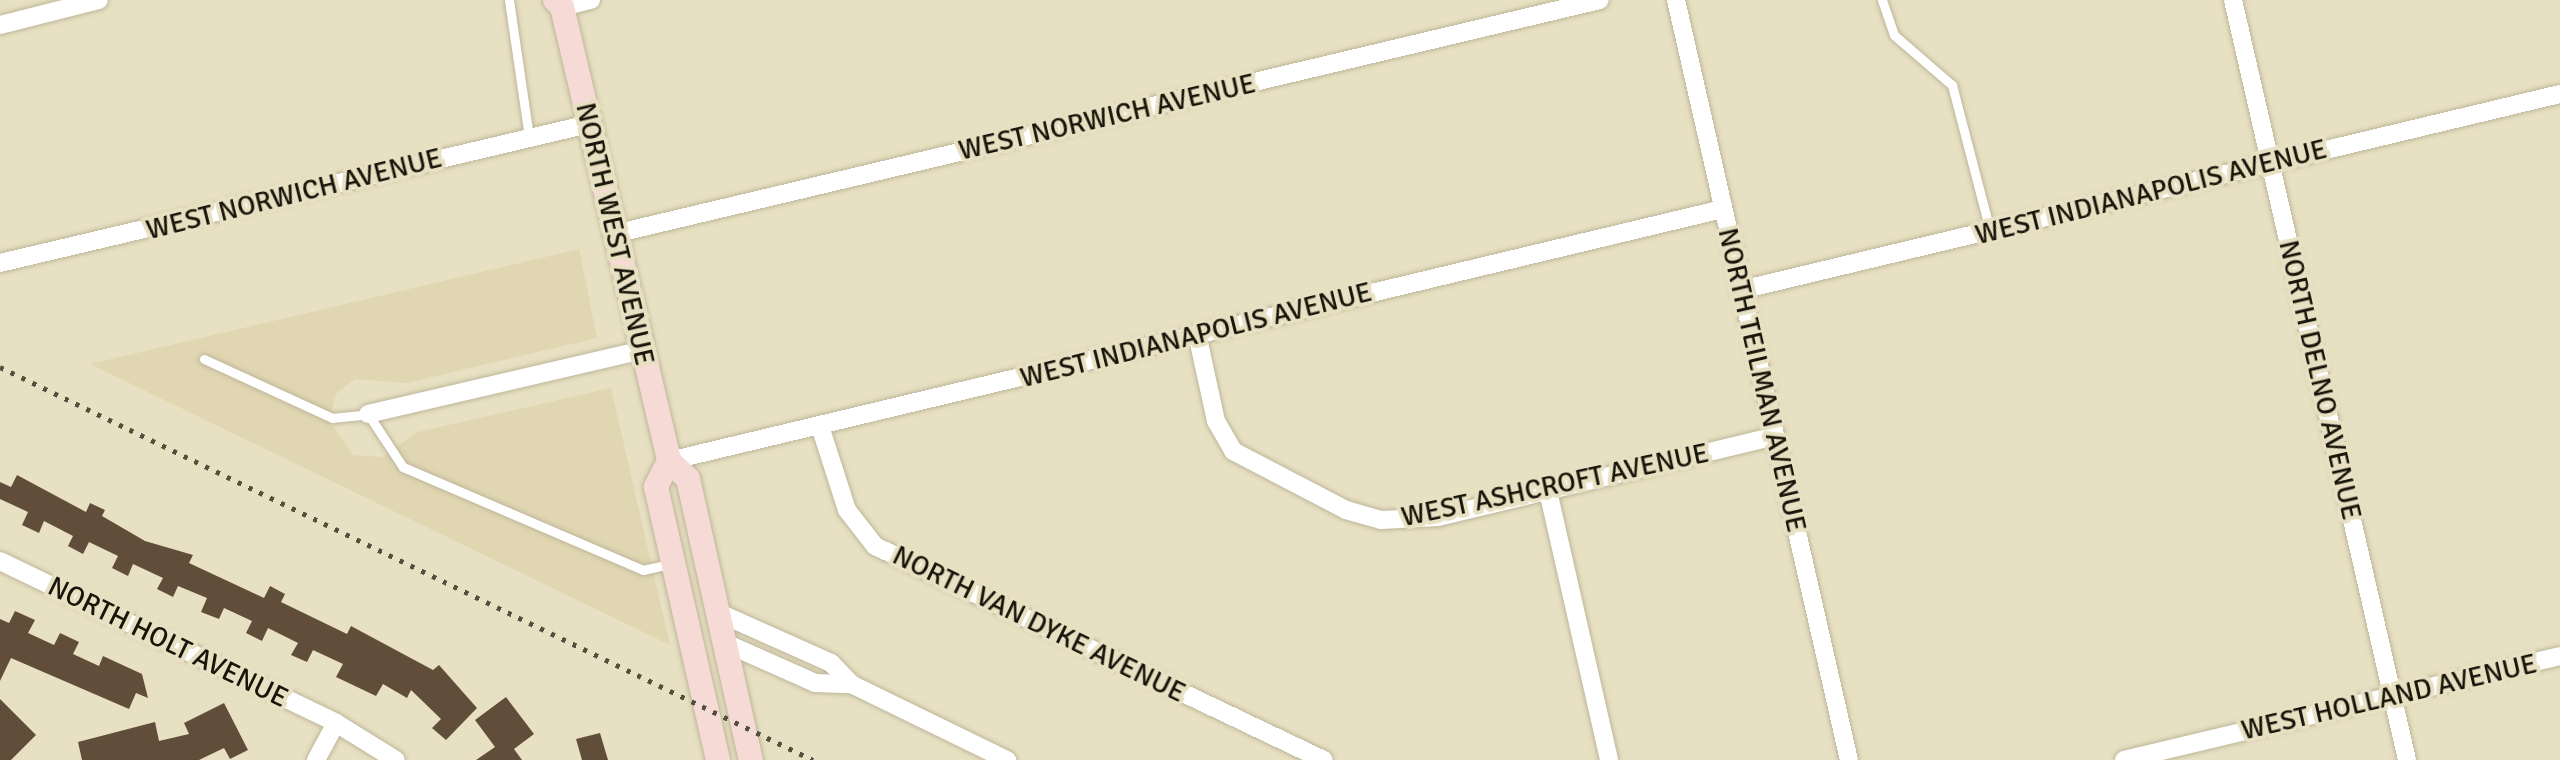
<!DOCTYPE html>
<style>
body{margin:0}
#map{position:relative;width:2560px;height:760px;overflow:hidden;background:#e8e0c2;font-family:Signika,sans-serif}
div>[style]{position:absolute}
.built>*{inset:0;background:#e0d6b1}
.building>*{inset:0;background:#614e3a}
.roads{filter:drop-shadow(0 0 2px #beb69a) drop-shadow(0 0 2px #beb69a)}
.service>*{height:9px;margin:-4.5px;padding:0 4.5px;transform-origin:4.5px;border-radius:4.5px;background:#fff}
.minor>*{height:18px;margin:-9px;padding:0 9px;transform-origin:9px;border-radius:9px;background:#fff}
.secondary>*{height:24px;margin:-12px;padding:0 12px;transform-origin:12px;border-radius:12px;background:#f6dad5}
.rail>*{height:5px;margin-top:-2.5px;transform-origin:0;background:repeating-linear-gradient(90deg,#534f3e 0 4px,transparent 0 12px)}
span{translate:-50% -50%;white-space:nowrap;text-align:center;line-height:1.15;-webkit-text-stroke:8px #e8e0c2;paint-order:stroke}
.street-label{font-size:28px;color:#171409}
</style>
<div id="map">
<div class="built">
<div style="clip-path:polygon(579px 249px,597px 338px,407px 383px,355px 379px,336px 394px,329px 421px,353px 455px,382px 457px,418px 432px,611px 388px,670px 645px,90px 364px)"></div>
</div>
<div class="building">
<div style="clip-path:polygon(17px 475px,86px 512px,90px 503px,105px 510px,102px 516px,145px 541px,193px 555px,189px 563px,264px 598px,270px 586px,285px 594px,281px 602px,347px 634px,351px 626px,433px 670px,439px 665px,477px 708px,446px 740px,432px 728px,441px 719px,411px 690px,407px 698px,383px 684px,376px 696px,336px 677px,343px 664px,313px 650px,307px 662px,291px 655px,298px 643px,268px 628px,262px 641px,246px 633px,252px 621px,224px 608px,219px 619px,201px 612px,207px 598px,178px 586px,173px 597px,157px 589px,163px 578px,133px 564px,128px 576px,112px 568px,118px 556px,89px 542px,83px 554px,68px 546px,73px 536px,44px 521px,39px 533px,22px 525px,28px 512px,0 499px,0 482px,11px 487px)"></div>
<div style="clip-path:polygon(15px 611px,35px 620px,28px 633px,54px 645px,60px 633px,79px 642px,73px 654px,99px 666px,103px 656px,142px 674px,148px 698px,136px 693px,129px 709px,11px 658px,0 681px,0 619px,9px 623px)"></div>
<div style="clip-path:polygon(506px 697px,534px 734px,514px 749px,522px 760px,476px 760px,495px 747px,475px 720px)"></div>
<div style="clip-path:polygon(0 699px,36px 735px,11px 760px,0 760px)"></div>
<div style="clip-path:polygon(224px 703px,248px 750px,230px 759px,224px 748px,199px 760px,82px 760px,78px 742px,155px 722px,159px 741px,189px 734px,184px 723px)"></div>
<div style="clip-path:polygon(600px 733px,608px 760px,582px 760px,576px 739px)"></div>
</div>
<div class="roads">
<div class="service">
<div style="left:509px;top:0;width:138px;rotate:81.7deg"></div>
<div style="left:1882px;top:0;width:37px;rotate:71deg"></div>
<div style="left:1894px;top:35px;width:77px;rotate:40.8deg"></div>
<div style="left:1952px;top:85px;width:151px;rotate:75.4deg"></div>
<div style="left:204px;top:359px;width:141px;rotate:24.7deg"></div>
<div style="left:332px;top:418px;width:36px;rotate:-6deg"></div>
<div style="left:368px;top:414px;width:64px;rotate:56.6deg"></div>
<div style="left:403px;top:467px;width:261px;rotate:23.2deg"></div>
<div style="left:643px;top:570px;width:31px;rotate:-13deg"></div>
</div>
<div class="minor">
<div style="left:1676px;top:0;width:779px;rotate:77.18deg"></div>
<div style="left:2233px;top:0;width:780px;rotate:77.1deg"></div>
<div style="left:562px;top:7px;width:30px;rotate:-14deg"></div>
<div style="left:0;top:25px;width:102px;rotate:-14.2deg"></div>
<div style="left:614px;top:234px;width:1013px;rotate:-13.35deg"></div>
<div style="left:0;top:263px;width:605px;rotate:-13.28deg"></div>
<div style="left:1741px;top:290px;width:842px;rotate:-13.46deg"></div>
<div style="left:1197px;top:334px;width:89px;rotate:77.7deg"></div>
<div style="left:1216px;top:421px;width:34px;rotate:60deg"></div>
<div style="left:1233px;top:451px;width:127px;rotate:27.6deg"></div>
<div style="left:1346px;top:510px;width:36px;rotate:16deg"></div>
<div style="left:1381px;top:520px;width:57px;rotate:-3deg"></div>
<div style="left:1438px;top:517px;width:347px;rotate:-13.5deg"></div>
<div style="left:368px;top:414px;width:281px;rotate:-13.1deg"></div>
<div style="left:820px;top:426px;width:88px;rotate:72.2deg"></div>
<div style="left:847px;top:510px;width:46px;rotate:52.1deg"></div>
<div style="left:875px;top:546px;width:497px;rotate:25.5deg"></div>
<div style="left:669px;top:461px;width:1084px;rotate:-13.45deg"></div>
<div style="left:1548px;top:491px;width:276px;rotate:77.2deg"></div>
<div style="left:0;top:561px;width:373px;rotate:25.7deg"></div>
<div style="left:336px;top:723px;width:70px;rotate:31.7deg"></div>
<div style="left:717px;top:612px;width:125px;rotate:24.1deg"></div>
<div style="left:831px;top:663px;width:29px;rotate:46deg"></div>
<div style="left:851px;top:684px;width:174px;rotate:26deg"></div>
<div style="left:723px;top:642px;width:101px;rotate:24deg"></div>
<div style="left:815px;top:683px;width:36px;rotate:2deg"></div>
<div style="left:316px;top:760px;width:42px;rotate:-61.6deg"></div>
<div style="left:2124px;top:760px;width:448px;rotate:-13.4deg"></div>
</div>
<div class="secondary">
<div style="left:555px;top:0;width:10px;rotate:45deg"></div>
<div style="left:562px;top:7px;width:466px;rotate:76.7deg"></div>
<div style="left:669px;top:461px;width:26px;rotate:43deg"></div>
<div style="left:688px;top:479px;width:288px;rotate:77.4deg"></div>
<div style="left:669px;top:461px;width:29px;rotate:117deg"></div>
<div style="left:656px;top:487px;width:280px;rotate:77.2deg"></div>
</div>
</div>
<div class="rail">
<div style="left:0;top:367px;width:903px;rotate:25.8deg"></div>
</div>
<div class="street-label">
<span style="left:1107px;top:117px;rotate:-13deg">WEST NORWICH AVENUE</span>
<span style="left:2151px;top:192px;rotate:-14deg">WEST INDIANAPOLIS AVENUE</span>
<span style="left:294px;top:194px;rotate:-14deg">WEST NORWICH AVENUE</span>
<span style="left:615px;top:234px;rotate:77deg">NORTH WEST AVENUE</span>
<span style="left:1196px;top:335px;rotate:-14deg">WEST INDIANAPOLIS AVENUE</span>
<span style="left:1762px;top:380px;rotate:77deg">NORTH TEILMAN AVENUE</span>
<span style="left:2320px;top:380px;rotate:77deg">NORTH DELNO AVENUE</span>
<span style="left:1555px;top:485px;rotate:-12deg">WEST ASHCROFT AVENUE</span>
<span style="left:1039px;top:624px;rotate:26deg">NORTH VAN DYKE AVENUE</span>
<span style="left:168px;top:642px;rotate:26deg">NORTH HOLT AVENUE</span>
<span style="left:2389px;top:697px;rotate:-13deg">WEST HOLLAND AVENUE</span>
</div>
</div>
